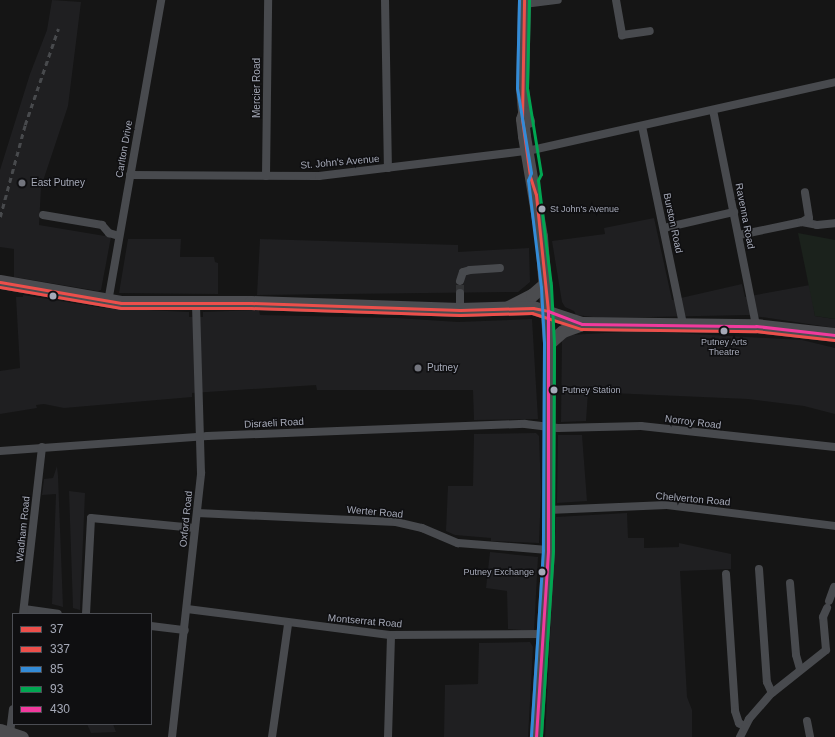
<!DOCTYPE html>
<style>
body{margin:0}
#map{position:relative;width:835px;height:737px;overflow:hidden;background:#151515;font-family:Arial,sans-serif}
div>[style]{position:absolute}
.built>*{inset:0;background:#1f1f21}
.green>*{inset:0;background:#1b221c}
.minor-tunnel>*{height:8px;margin-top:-4px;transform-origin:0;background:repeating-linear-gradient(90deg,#323335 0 8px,transparent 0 12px)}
.minor>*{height:8px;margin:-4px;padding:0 4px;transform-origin:4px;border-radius:4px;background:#484a4e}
.primary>*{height:13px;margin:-6.5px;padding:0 6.5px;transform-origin:6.5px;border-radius:6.5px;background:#4b4c4f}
.trunk>*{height:14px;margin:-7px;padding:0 7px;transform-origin:7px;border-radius:7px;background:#4b4c50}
.rail>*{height:2.5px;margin-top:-1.25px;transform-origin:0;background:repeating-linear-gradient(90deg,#484a4d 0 5px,transparent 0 9px)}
.bus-1>*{height:3px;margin:-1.5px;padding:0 1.5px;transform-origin:1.5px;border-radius:1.5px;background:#ec4f4b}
.bus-2>*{height:3px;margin:-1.5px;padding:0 1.5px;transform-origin:1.5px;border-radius:1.5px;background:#ec4f4b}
.bus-3>*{height:3px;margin:-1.5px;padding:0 1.5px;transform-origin:1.5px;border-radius:1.5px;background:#338bd7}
.bus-4>*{height:3px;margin:-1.5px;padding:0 1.5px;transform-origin:1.5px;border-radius:1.5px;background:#00a651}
.bus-5>*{height:3px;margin:-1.5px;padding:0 1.5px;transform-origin:1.5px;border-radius:1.5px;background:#f13a9d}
.dots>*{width:11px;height:11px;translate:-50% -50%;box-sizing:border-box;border:2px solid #0f0f11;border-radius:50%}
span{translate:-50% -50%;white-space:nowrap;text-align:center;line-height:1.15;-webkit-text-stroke:3px #0f0f11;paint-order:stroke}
.bus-label{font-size:9px;color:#a5a9b7}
.left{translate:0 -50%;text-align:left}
.right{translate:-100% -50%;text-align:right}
.street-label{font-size:10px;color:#a5a9b7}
.poi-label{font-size:10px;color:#a5a9b7}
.legend{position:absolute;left:12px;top:613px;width:140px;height:112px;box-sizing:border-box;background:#0f0f11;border:1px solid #4b4d53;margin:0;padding:5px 7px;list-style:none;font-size:12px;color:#a5a9b7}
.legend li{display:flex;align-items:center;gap:8px;height:20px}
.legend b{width:20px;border:1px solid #4b4d53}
</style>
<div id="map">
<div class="built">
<div style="clip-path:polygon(52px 0,81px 2px,68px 106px,41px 187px,39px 225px,111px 237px,101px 290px,98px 291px,14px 277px,14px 249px,0 247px,0 170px,30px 74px,47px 30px)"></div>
<div style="clip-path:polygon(654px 218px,672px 300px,742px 284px,745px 297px,810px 285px,815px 316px,835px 319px,835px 328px,748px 315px,602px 318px,576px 315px,574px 311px,565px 307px,562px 302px,552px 241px,605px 234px,604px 228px)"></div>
<div style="clip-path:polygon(128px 239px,181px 239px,180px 257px,214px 257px,215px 262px,218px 263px,218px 294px,119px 293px)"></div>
<div style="clip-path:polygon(260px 239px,458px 245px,458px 252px,529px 248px,530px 282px,518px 292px,257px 295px)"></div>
<div style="clip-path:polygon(23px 295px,104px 308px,189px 312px,189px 317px,203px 317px,203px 312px,259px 310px,260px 315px,397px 318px,458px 322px,532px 319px,538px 419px,474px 420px,473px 390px,317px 390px,316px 385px,192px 393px,192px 397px,64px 408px,44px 404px,36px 405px,37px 408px,0 414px,0 371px,20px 368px,16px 297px,23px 297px)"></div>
<div style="clip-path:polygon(641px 331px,802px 340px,835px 348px,835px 414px,804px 406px,748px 399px,588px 392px,586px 421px,561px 422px,562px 339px,569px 335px)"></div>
<div style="clip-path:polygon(536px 433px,539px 436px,541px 492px,539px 543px,491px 541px,491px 538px,455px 535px,446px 531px,448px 486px,473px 486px,474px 434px)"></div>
<div style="clip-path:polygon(558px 435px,582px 435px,587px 501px,557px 503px)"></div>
<div style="clip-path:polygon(57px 466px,58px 476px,63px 607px,52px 604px,56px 494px,42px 495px,44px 479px,53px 478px)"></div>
<div style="clip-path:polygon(69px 491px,85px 493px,80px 610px,73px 608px)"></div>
<div style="clip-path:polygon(627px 513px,628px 538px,644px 538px,644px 548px,679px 547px,679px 543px,731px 554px,731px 569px,680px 571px,687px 697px,692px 710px,692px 737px,545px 737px,556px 517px)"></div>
<div style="clip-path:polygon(490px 552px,538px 557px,534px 631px,508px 629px,507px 591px,486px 588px)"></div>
<div style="clip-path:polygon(530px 642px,533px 647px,528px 737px,444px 737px,445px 685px,478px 684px,479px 643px)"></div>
<div style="clip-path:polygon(87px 724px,113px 724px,116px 732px,91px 733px)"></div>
</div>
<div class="green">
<div style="clip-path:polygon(798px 233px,835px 240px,835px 319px,815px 316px)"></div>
</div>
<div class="minor-tunnel">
<div style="left:460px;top:293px;width:12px;rotate:-90deg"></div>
</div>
<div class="minor">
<div style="left:385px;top:0;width:168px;rotate:89deg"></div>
<div style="left:616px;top:0;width:36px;rotate:80deg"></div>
<div style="left:622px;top:35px;width:28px;rotate:-8deg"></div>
<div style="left:524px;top:4px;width:34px;rotate:-7deg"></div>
<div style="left:713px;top:110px;width:220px;rotate:78.7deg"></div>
<div style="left:642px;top:126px;width:202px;rotate:78.3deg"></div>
<div style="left:532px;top:150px;width:311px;rotate:-12.6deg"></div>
<div style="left:130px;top:175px;width:189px;rotate:0.3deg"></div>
<div style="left:319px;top:176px;width:209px;rotate:-6.9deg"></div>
<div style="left:266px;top:176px;width:176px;rotate:-89.3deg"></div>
<div style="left:43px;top:215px;width:60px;rotate:9.6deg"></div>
<div style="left:102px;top:225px;width:11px;rotate:49deg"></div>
<div style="left:109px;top:233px;width:10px;rotate:17deg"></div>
<div style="left:802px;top:222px;width:15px;rotate:11deg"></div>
<div style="left:817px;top:225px;width:18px;rotate:-6deg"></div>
<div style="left:664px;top:228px;width:72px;rotate:-12.9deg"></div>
<div style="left:739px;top:235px;width:64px;rotate:-11.7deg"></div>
<div style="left:802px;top:222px;width:8px;rotate:-30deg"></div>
<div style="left:809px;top:218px;width:26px;rotate:-99deg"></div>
<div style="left:460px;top:281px;width:9px;rotate:-72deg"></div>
<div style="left:463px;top:272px;width:7px;rotate:-16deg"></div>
<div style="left:470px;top:270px;width:30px;rotate:-4deg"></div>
<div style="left:108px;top:302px;width:307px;rotate:-80deg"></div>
<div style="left:460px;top:310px;width:17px;rotate:-90deg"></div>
<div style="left:0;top:451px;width:208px;rotate:-4.1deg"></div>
<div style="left:207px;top:436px;width:318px;rotate:-2.2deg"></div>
<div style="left:525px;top:424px;width:33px;rotate:7deg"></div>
<div style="left:558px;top:428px;width:83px;rotate:-1.4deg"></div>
<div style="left:641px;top:426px;width:195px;rotate:6.2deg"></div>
<div style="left:548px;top:510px;width:119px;rotate:-2.4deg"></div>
<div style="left:667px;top:505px;width:169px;rotate:7.1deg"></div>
<div style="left:197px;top:513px;width:199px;rotate:2.6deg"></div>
<div style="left:396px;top:522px;width:27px;rotate:13deg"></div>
<div style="left:422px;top:528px;width:39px;rotate:23deg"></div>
<div style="left:458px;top:543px;width:90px;rotate:4.4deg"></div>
<div style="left:759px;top:569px;width:113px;rotate:86deg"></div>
<div style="left:767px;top:682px;width:12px;rotate:66deg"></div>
<div style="left:726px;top:574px;width:137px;rotate:86.2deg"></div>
<div style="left:735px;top:711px;width:13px;rotate:72deg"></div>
<div style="left:739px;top:723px;width:6px;rotate:31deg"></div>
<div style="left:790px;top:583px;width:72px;rotate:85.2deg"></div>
<div style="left:796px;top:655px;width:15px;rotate:74deg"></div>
<div style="left:829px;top:601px;width:15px;rotate:-70deg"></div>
<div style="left:24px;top:609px;width:34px;rotate:8deg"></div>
<div style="left:187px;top:609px;width:206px;rotate:7.3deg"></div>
<div style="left:391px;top:635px;width:151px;rotate:-0.4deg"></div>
<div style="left:23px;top:614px;width:168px;rotate:-83.5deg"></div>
<div style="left:86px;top:614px;width:96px;rotate:-87deg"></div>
<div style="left:91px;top:518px;width:104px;rotate:5.5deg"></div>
<div style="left:151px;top:626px;width:34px;rotate:7deg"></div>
<div style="left:807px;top:721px;width:16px;rotate:79deg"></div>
<div style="left:10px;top:733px;width:24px;rotate:-83deg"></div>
<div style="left:172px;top:737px;width:266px;rotate:-83.7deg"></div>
<div style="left:201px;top:473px;width:170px;rotate:-91.7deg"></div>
<div style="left:272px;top:737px;width:114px;rotate:-81.9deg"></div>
<div style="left:388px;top:737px;width:102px;rotate:-88.3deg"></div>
<div style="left:740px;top:737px;width:20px;rotate:-63deg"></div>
<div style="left:749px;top:719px;width:35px;rotate:-49deg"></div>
<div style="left:772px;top:693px;width:69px;rotate:-38.5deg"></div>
<div style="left:826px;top:650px;width:33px;rotate:-95deg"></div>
<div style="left:823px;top:617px;width:10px;rotate:-66deg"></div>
</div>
<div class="primary">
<div style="left:524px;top:0;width:88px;rotate:91.3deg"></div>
<div style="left:522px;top:88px;width:25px;rotate:85deg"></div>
<div style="left:524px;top:113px;width:9px;rotate:63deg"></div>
<div style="left:524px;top:113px;width:6px;rotate:108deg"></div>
<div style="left:522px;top:119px;width:17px;rotate:83deg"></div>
<div style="left:524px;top:136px;width:101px;rotate:80.4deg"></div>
<div style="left:541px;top:236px;width:107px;rotate:85.7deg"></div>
<div style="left:549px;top:343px;width:207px;rotate:90.3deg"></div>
<div style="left:548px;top:550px;width:187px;rotate:93.7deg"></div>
<div style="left:506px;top:308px;width:29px;rotate:-27deg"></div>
<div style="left:532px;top:295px;width:18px;rotate:-41deg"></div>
<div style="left:549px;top:343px;width:18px;rotate:-41deg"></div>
<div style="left:563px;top:331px;width:20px;rotate:-20deg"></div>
<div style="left:0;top:730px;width:23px;rotate:18deg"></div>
</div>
<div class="trunk">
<div style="left:0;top:282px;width:123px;rotate:9.8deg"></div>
<div style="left:121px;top:303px;width:130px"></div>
<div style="left:251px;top:303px;width:209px;rotate:1.9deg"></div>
<div style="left:460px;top:310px;width:73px;rotate:-1.6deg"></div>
<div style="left:533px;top:308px;width:52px;rotate:18.1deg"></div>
<div style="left:582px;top:324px;width:174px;rotate:0.7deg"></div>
<div style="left:756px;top:326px;width:80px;rotate:6.5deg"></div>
</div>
<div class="rail">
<div style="left:0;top:217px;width:95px;rotate:-74.8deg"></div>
<div style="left:25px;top:125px;width:102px;rotate:-71deg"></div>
</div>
<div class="bus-1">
<div style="left:0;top:282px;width:123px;rotate:9.8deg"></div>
<div style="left:121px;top:303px;width:130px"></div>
<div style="left:251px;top:303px;width:209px;rotate:1.9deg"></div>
<div style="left:460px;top:310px;width:73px;rotate:-1.6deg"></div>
<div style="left:533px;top:308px;width:15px;rotate:11deg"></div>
<div style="left:548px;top:311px;width:117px;rotate:-95.9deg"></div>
<div style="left:536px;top:195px;width:20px;rotate:-108deg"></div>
<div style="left:530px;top:176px;width:58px;rotate:-98deg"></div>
<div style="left:522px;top:119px;width:119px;rotate:-89deg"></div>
</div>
<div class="bus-2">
<div style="left:0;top:287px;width:123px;rotate:9.8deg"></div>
<div style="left:121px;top:308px;width:130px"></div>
<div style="left:251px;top:308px;width:209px;rotate:1.9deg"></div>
<div style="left:460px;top:315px;width:72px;rotate:-1.6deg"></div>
<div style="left:532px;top:313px;width:52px;rotate:18.1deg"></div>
<div style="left:581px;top:329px;width:175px;rotate:0.7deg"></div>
<div style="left:756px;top:331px;width:79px;rotate:6.6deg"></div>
</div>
<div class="bus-3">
<div style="left:519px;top:0;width:88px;rotate:91.3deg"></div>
<div style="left:517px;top:88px;width:86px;rotate:80.6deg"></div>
<div style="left:531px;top:173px;width:8px;rotate:113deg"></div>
<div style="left:528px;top:180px;width:108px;rotate:83.1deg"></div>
<div style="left:541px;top:287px;width:56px;rotate:86.9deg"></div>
<div style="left:544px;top:343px;width:207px;rotate:90.3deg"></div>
<div style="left:543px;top:550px;width:187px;rotate:93.7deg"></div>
</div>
<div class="bus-4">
<div style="left:529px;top:0;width:88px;rotate:91.3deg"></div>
<div style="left:527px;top:88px;width:87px;rotate:80.8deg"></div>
<div style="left:541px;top:174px;width:7px;rotate:117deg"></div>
<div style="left:538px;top:180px;width:107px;rotate:83deg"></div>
<div style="left:551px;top:286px;width:57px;rotate:87deg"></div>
<div style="left:554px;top:343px;width:207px;rotate:90.3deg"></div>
<div style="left:553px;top:550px;width:187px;rotate:93.7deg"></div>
</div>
<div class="bus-5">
<div style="left:536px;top:737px;width:187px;rotate:-86.3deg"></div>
<div style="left:548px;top:550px;width:239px;rotate:-90deg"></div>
<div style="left:548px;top:311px;width:36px;rotate:21deg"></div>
<div style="left:582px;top:324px;width:174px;rotate:0.7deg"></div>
<div style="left:756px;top:326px;width:80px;rotate:6.5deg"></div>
</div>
<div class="dots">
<div style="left:22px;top:183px;background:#73757e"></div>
<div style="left:542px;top:209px;background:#a5a9b7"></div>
<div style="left:53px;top:296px;background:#a5a9b7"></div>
<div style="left:724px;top:331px;background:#a5a9b7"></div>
<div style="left:418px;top:368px;background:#73757e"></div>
<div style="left:554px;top:390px;background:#a5a9b7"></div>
<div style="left:542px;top:572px;background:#a5a9b7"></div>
</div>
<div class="bus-label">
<span class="left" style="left:550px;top:209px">St John's Avenue</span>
<span style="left:724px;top:347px">Putney Arts<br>Theatre</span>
<span class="left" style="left:562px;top:390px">Putney Station</span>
<span class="right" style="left:534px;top:572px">Putney Exchange</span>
</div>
<div class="street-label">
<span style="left:257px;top:88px;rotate:-90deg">Mercier Road</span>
<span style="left:124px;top:149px;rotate:-80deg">Carlton Drive</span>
<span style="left:340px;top:162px;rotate:-5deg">St. John's Avenue</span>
<span style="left:745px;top:216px;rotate:79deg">Ravenna Road</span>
<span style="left:673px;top:223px;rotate:78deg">Burston Road</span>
<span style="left:693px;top:422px;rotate:7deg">Norroy Road</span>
<span style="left:274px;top:423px;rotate:-3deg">Disraeli Road</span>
<span style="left:693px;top:499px;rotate:5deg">Chelverton Road</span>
<span style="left:375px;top:512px;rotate:5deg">Werter Road</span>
<span style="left:186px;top:519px;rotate:-84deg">Oxford Road</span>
<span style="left:23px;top:529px;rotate:-84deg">Wadham Road</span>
<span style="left:365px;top:621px;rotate:5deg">Montserrat Road</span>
</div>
<div class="poi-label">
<span class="left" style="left:31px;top:183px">East Putney</span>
<span class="left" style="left:427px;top:368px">Putney</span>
</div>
<ul class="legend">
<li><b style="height:5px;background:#ec4f4b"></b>37</li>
<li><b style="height:5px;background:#ec4f4b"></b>337</li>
<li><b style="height:5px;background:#338bd7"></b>85</li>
<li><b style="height:5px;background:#00a651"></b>93</li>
<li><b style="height:5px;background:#f13a9d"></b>430</li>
</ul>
</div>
